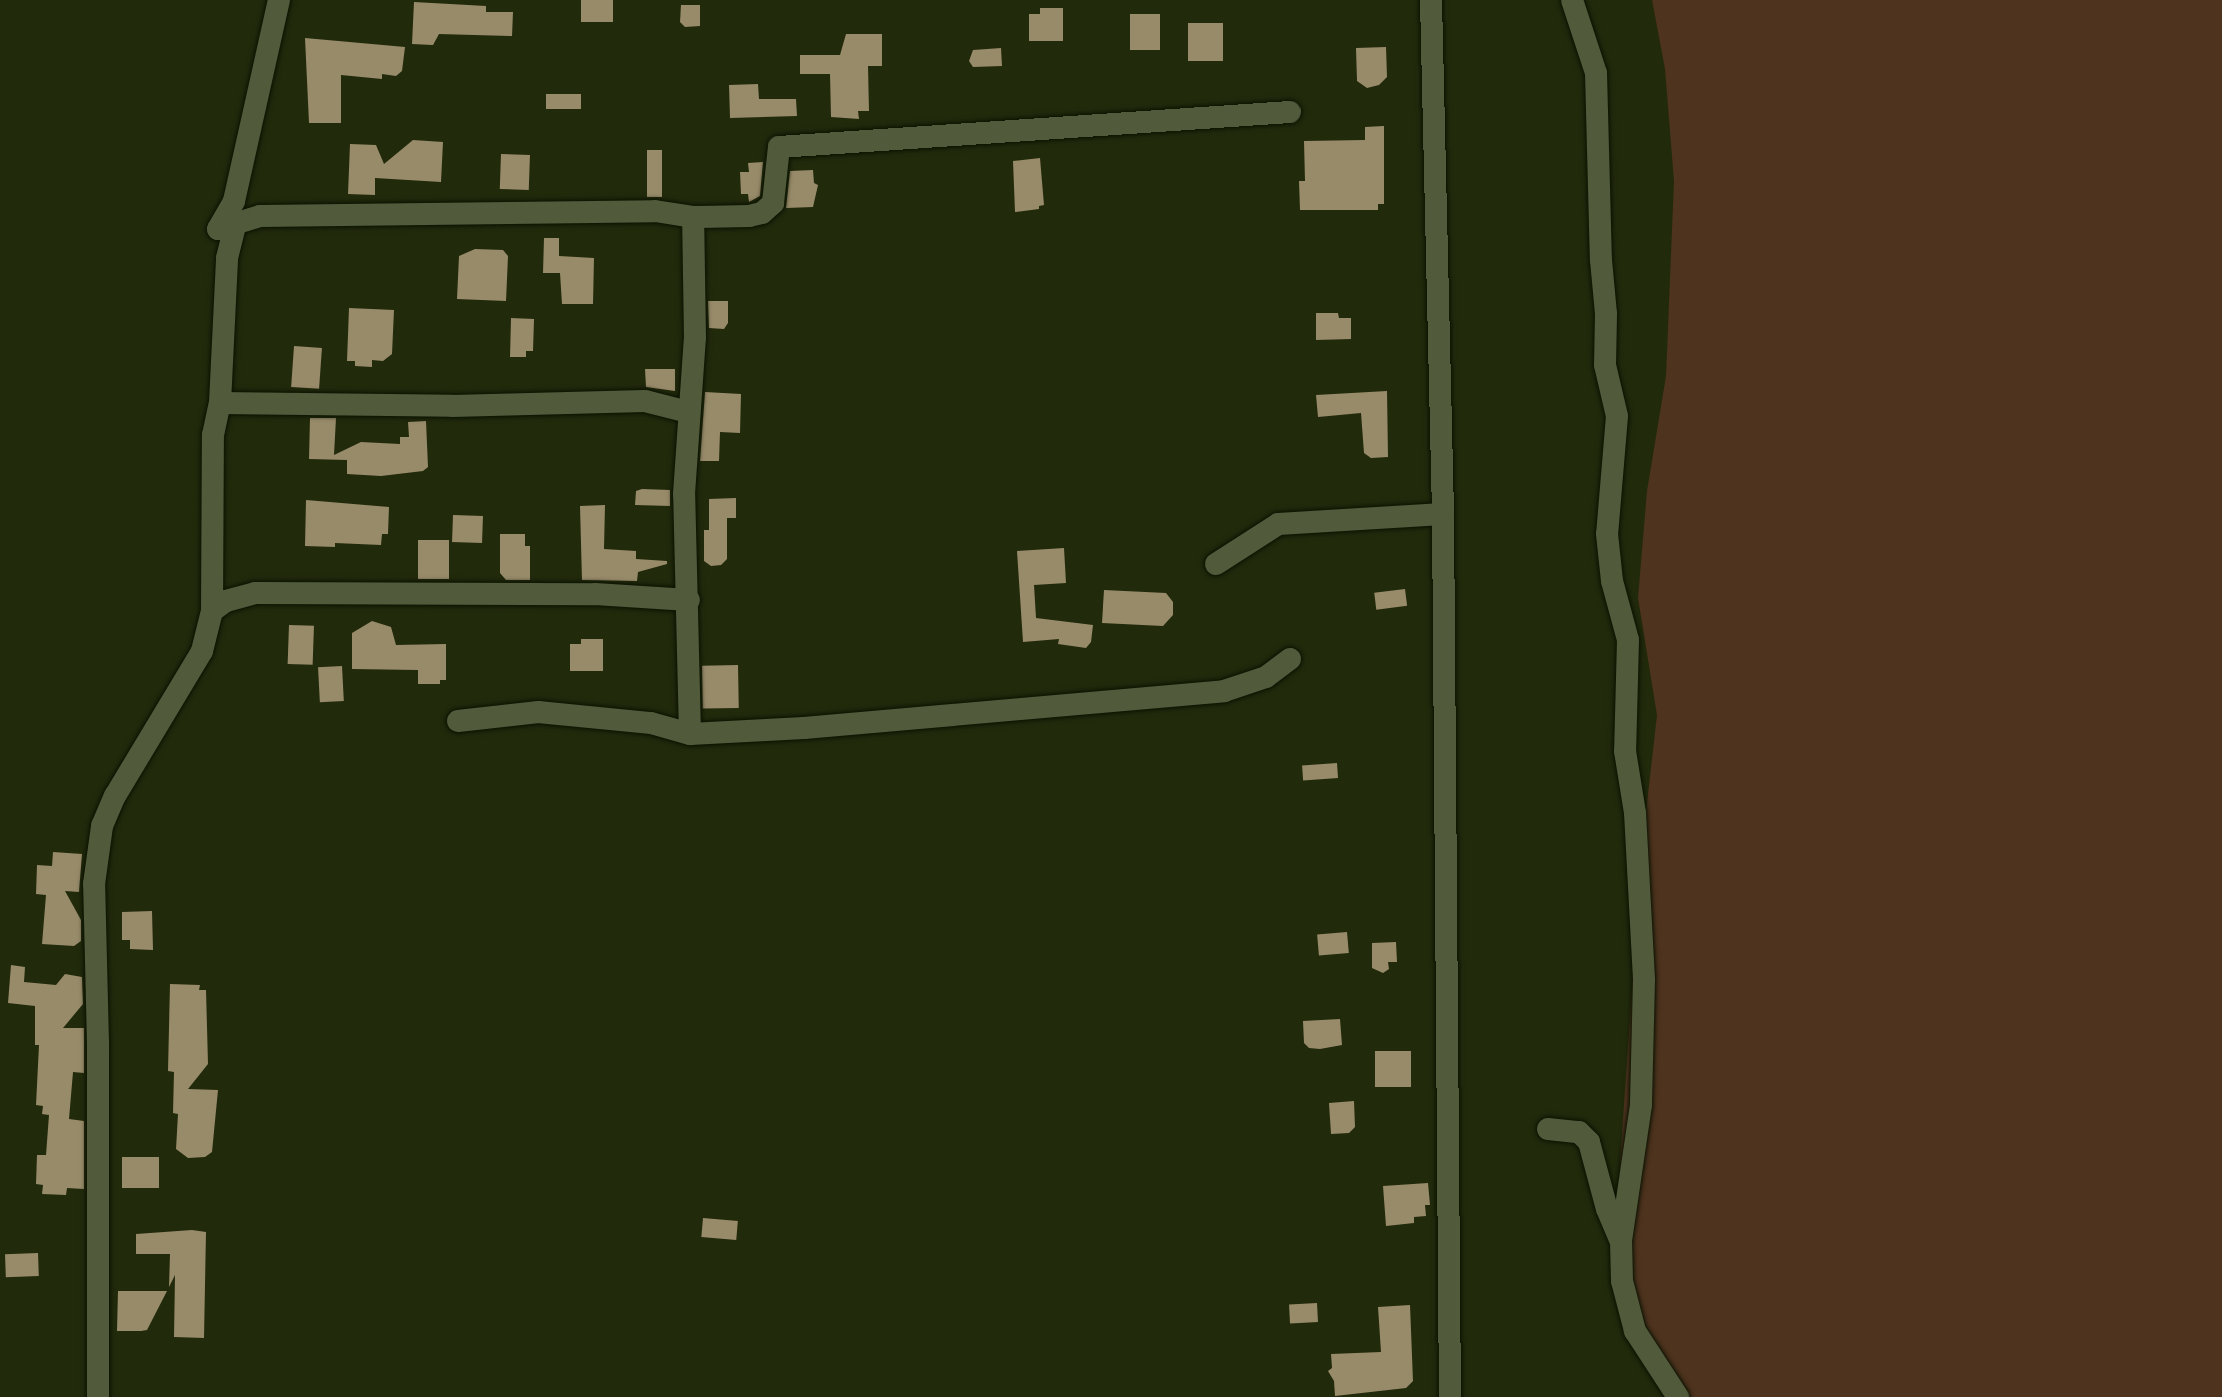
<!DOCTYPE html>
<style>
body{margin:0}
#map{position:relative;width:2222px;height:1397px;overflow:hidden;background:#222a0c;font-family:Spectral,serif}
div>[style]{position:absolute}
.green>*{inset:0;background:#4e331e}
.building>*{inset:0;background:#988b6a;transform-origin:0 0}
.roads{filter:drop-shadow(0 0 2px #0b1200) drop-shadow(0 0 2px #0b1200)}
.minor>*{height:22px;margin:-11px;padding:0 11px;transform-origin:11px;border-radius:11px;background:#515b3c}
span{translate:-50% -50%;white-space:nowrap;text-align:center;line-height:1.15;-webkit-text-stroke:8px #0d1105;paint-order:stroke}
</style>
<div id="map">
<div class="green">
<div style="clip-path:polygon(1652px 0,2222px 0,2222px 1397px,1680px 1397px,1646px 1344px,1619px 1264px,1618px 1193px,1641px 856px,1657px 715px,1638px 598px,1647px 491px,1666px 376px,1674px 181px,1665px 69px)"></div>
</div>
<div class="building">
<div style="left:581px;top:0;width:32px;height:22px"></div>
<div style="clip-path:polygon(414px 2px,486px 6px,486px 12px,513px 12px,512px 36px,439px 34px,433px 45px,412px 44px)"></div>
<div style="clip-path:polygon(681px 5px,700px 5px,700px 26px,685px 27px,680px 22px)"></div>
<div style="clip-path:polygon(1040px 8px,1063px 8px,1063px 41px,1029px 41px,1029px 14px,1040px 14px)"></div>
<div style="left:1160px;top:14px;width:36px;height:30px;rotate:90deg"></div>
<div style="left:1223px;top:23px;width:38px;height:35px;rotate:90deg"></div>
<div style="clip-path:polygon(846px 34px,882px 34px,882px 66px,868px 66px,869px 111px,858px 111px,859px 119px,831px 117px,830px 74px,800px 74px,800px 55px,840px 55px)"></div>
<div style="clip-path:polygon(305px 38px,405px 47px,402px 71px,396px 76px,382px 74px,382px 79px,341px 75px,341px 123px,309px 123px)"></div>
<div style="clip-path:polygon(1386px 47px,1387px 77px,1379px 85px,1367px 88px,1357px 81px,1356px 48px)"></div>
<div style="clip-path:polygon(1001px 48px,1002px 66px,973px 67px,969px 61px,973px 50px)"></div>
<div style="clip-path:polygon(758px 84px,759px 99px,796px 99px,797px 116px,730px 118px,729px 85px)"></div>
<div style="left:546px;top:94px;width:35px;height:15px"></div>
<div style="clip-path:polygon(1384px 126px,1384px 204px,1378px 204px,1378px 210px,1300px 210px,1299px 181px,1305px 181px,1304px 141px,1365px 140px,1365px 127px)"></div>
<div style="clip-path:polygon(413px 140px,443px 142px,441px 182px,375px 178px,375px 195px,348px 194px,350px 144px,376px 145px,384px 164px)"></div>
<div style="left:647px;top:150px;width:15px;height:47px"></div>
<div style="left:501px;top:154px;width:29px;height:35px;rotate:2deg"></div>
<div style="clip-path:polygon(1040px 158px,1044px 205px,1039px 206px,1039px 209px,1015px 212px,1013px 161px)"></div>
<div style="clip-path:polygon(763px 162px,760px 196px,749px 202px,748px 194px,741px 194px,740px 172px,749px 172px,748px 163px)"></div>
<div style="clip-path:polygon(813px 170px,814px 183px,818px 185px,813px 207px,786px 208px,790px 171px)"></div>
<div style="clip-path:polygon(544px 238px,559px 238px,559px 256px,594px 258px,593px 304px,562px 304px,560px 273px,543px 273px)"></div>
<div style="clip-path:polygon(475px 249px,503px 250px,508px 256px,506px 301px,457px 299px,459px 256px)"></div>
<div style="clip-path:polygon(708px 301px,728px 301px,728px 323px,724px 329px,709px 328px)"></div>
<div style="clip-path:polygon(349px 308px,394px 310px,392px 354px,383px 361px,372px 360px,372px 367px,355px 366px,355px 361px,347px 361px)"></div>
<div style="clip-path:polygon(1316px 313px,1338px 313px,1339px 318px,1351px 318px,1351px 339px,1316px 340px)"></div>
<div style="clip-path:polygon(511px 318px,534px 319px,533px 351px,526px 351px,526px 357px,510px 357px)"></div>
<div style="left:294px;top:346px;width:28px;height:41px;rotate:4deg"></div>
<div style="clip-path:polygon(645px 369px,675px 369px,675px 391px,646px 387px)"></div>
<div style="clip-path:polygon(1387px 391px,1388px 457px,1371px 458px,1364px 453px,1361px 413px,1318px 417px,1316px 395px)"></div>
<div style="clip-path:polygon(705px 392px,741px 394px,740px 433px,720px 432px,719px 461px,700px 461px)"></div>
<div style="clip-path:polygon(310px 418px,336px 418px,334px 455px,361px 442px,400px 444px,400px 437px,409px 437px,408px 422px,426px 421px,428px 467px,423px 471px,381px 476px,347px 474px,347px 460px,309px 459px)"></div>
<div style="clip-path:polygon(642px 489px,670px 490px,670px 506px,635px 505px,636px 491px)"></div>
<div style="clip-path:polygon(736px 498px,736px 518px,727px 518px,727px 559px,721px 565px,711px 566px,704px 561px,704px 530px,709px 530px,709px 499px)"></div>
<div style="clip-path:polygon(306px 500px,389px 507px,388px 534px,382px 534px,381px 545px,335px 543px,335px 547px,305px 546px)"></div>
<div style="clip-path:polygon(605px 505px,604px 549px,636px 551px,636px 559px,667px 561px,667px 564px,638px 572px,637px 581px,582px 580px,580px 506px)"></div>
<div style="left:453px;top:515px;width:30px;height:27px;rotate:2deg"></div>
<div style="clip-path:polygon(500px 534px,525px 534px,525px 546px,530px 546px,530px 580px,506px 580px,500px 573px)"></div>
<div style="left:418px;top:540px;width:31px;height:39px"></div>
<div style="clip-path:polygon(1064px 548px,1066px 583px,1034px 585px,1036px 618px,1093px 625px,1091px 642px,1086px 648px,1058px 644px,1059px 639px,1023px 642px,1017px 551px)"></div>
<div style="left:1405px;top:589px;width:17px;height:31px;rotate:83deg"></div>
<div style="clip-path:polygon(1104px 590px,1166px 593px,1173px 602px,1173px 615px,1163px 626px,1102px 623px)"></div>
<div style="clip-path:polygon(372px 621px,391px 627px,396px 645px,446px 644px,446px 680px,440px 680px,440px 684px,418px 684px,418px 670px,352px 669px,352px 633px)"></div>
<div style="left:289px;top:625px;width:25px;height:39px;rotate:2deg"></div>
<div style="clip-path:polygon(581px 639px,603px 639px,603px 671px,570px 671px,570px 644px,581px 644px)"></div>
<div style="left:738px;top:665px;width:43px;height:36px;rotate:89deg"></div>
<div style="left:342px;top:666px;width:35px;height:24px;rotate:87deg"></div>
<div style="left:1337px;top:763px;width:15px;height:35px;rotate:86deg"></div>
<div style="clip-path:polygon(53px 852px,82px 854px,79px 892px,65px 891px,81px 920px,81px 941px,74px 946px,42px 944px,46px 895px,36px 894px,37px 865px,52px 866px)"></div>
<div style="clip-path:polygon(152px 911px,153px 950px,130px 949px,130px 940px,122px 940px,122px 912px)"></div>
<div style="left:1347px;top:932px;width:21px;height:30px;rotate:85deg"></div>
<div style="clip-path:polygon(1396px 942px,1397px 962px,1388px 962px,1389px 969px,1383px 973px,1372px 968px,1372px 943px)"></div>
<div style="clip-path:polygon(11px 965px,25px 967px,24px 982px,56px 985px,65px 974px,82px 977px,83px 1004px,63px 1028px,84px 1028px,84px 1073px,73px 1072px,69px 1119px,84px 1121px,84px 1189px,67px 1188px,66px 1195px,42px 1194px,43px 1185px,36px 1184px,37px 1155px,46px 1155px,49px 1115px,42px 1114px,43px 1106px,36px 1105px,39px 1045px,35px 1045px,35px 1006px,8px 1003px)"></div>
<div style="clip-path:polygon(170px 984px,200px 985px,199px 990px,206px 990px,208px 1064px,188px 1089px,218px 1090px,212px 1152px,205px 1157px,188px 1158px,176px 1149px,178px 1114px,173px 1113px,174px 1072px,168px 1071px)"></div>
<div style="clip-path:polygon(1340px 1019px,1342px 1045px,1320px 1049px,1309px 1048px,1304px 1043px,1303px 1021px)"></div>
<div style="left:1375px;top:1051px;width:36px;height:36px"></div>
<div style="clip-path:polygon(1354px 1101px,1355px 1127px,1349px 1133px,1331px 1134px,1329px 1103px)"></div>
<div style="left:122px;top:1157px;width:37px;height:31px"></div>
<div style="clip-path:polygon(1428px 1183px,1430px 1205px,1425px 1205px,1426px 1216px,1414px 1217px,1414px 1223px,1386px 1226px,1383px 1186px)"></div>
<div style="left:703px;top:1218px;width:35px;height:19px;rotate:5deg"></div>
<div style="clip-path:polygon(192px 1230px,206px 1232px,204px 1338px,174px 1337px,175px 1275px,169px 1287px,170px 1254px,136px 1254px,136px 1234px)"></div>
<div style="left:38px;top:1253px;width:23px;height:33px;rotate:88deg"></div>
<div style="clip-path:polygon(118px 1291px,167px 1291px,147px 1330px,141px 1331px,117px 1331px)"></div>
<div style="left:1317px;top:1303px;width:19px;height:28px;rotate:87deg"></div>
<div style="clip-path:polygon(1410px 1305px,1413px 1381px,1406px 1388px,1335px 1396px,1334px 1381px,1328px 1371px,1332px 1368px,1331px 1354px,1381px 1352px,1378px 1307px)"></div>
</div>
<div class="roads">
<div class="minor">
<div style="left:1431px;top:0;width:514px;rotate:88.66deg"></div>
<div style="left:1443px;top:514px;width:883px;rotate:89.55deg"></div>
<div style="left:1572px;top:0;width:77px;rotate:71.8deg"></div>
<div style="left:1596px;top:73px;width:187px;rotate:88.5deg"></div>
<div style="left:1601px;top:260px;width:54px;rotate:84.7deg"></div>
<div style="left:1606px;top:314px;width:51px;rotate:91.1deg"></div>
<div style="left:1605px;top:365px;width:52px;rotate:76.8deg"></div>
<div style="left:1617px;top:416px;width:118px;rotate:94.8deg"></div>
<div style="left:1607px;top:534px;width:47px;rotate:83.9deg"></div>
<div style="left:1612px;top:581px;width:61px;rotate:74.8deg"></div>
<div style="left:1628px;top:640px;width:111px;rotate:91.5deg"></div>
<div style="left:1625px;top:751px;width:63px;rotate:80.8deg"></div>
<div style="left:1635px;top:813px;width:167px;rotate:86.9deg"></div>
<div style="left:1644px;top:980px;width:125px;rotate:91.4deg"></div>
<div style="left:1641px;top:1105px;width:136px;rotate:98.4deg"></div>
<div style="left:1621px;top:1240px;width:41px;rotate:88.6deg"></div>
<div style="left:1622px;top:1281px;width:52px;rotate:75.4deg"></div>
<div style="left:1635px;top:1331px;width:79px;rotate:56.9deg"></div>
<div style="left:218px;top:229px;width:44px;rotate:-17.2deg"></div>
<div style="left:260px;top:216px;width:395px;rotate:-0.7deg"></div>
<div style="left:655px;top:211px;width:38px;rotate:9deg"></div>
<div style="left:693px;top:217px;width:56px;rotate:-1deg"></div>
<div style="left:749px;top:216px;width:13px;rotate:-13deg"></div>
<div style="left:762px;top:213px;width:15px;rotate:-42deg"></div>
<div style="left:773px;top:203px;width:56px;rotate:-83.9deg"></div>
<div style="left:779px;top:147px;width:512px;rotate:-3.92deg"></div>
<div style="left:218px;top:229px;width:32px;rotate:-60deg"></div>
<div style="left:234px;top:201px;width:206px;rotate:-77.4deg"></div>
<div style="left:220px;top:403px;width:232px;rotate:0.7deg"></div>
<div style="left:452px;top:406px;width:193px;rotate:-1.5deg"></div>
<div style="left:645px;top:401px;width:44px;rotate:14.3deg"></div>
<div style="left:1216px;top:564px;width:74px;rotate:-32.8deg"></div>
<div style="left:1278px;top:524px;width:165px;rotate:-3.5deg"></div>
<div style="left:212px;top:611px;width:17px;rotate:-36deg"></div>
<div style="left:226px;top:601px;width:30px;rotate:-15deg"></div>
<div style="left:255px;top:593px;width:340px;rotate:0.2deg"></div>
<div style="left:595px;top:594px;width:94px;rotate:3.7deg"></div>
<div style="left:458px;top:721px;width:81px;rotate:-6.4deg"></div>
<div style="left:538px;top:712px;width:114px;rotate:5.6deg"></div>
<div style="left:651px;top:723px;width:41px;rotate:15.8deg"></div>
<div style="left:690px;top:734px;width:114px;rotate:-3deg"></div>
<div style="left:804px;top:728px;width:422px;rotate:-5deg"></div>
<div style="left:1224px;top:691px;width:44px;rotate:-18.4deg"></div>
<div style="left:1266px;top:677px;width:30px;rotate:-37deg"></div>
<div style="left:690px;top:734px;width:240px;rotate:-91.4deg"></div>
<div style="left:684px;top:494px;width:156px;rotate:-86deg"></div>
<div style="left:695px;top:338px;width:121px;rotate:-90.9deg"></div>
<div style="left:1548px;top:1129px;width:31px;rotate:6deg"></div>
<div style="left:1579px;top:1132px;width:14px;rotate:45deg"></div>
<div style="left:1589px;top:1142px;width:69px;rotate:75deg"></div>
<div style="left:1607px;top:1209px;width:33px;rotate:67deg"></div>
<div style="left:98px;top:1397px;width:354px;rotate:-90deg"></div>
<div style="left:98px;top:1043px;width:159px;rotate:-91.4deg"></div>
<div style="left:94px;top:884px;width:59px;rotate:-82.1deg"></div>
<div style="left:102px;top:826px;width:33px;rotate:-67deg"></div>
<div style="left:115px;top:796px;width:169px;rotate:-59deg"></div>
<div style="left:202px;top:651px;width:41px;rotate:-76deg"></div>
<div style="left:212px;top:611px;width:176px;rotate:-89.7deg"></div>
<div style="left:213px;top:435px;width:33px;rotate:-78deg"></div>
<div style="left:220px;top:403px;width:145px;rotate:-87.2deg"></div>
<div style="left:227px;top:258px;width:38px;rotate:-76deg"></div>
</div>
</div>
</div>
